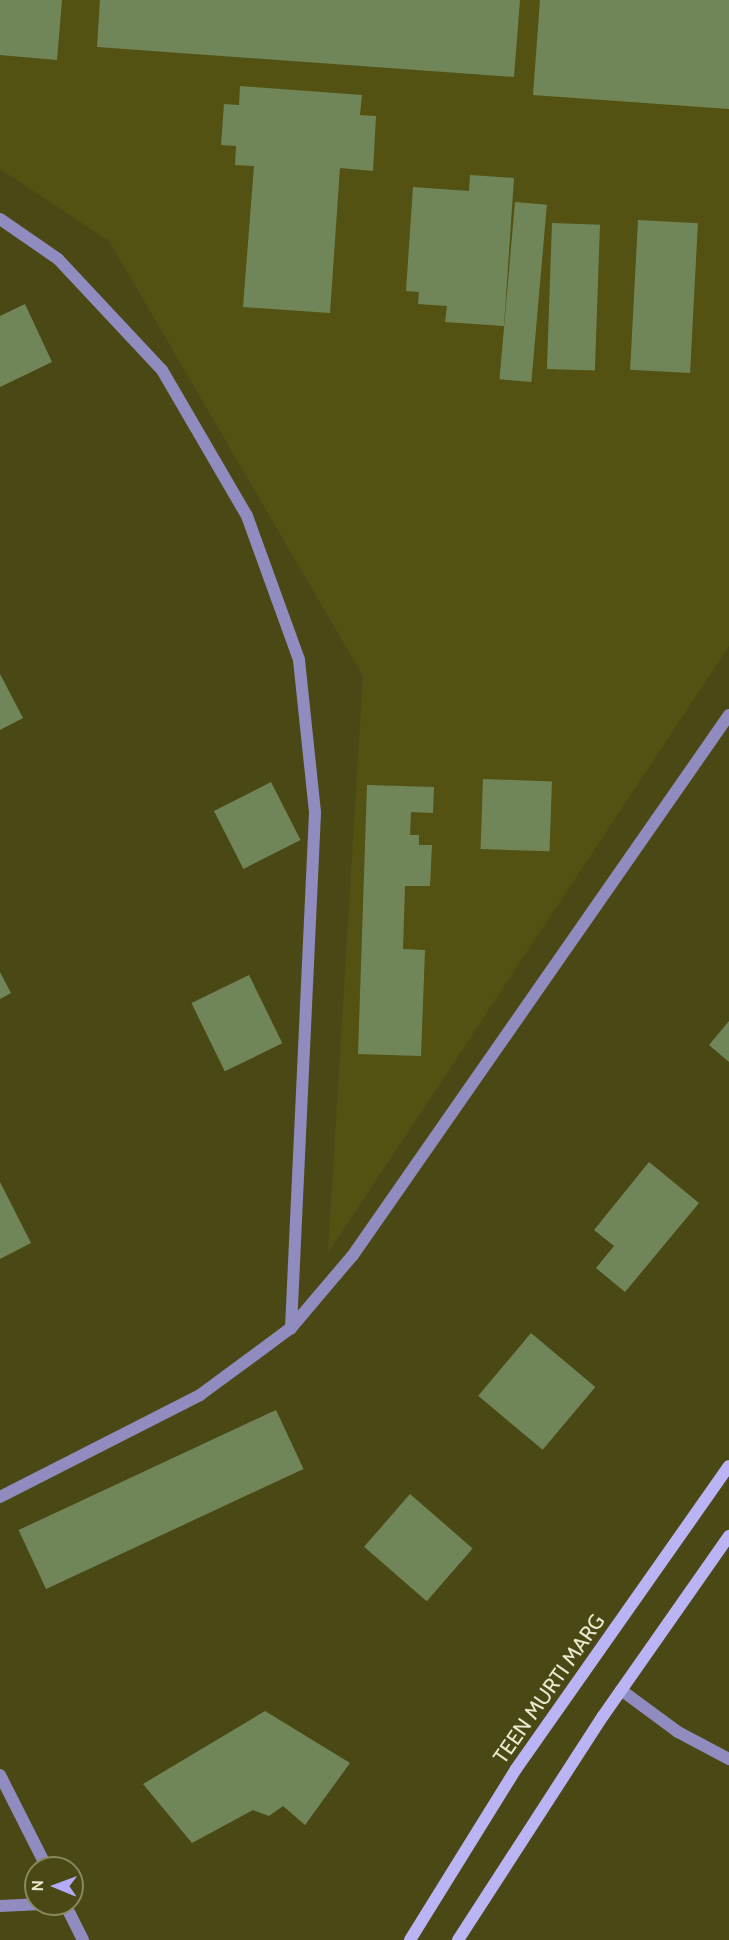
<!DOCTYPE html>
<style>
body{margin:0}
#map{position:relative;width:729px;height:1940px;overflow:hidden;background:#4a4916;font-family:Cabin,sans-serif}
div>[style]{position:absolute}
.built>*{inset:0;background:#535213}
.building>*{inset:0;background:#718658;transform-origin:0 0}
.service>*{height:12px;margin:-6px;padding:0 6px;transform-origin:6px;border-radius:6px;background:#908cbf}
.minor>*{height:12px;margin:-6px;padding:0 6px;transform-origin:6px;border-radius:6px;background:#908cbf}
.secondary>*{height:12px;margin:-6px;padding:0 6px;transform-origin:6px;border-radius:6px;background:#bab4f5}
span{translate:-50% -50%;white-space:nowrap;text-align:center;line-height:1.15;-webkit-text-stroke:4.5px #4a4916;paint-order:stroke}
.street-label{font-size:21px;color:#e8e9ce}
.north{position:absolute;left:24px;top:1856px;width:60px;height:60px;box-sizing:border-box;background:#4a4916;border:2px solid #898960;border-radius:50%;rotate:271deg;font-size:16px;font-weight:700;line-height:24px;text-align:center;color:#e8e9ce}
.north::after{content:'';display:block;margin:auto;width:21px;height:27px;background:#b4acf9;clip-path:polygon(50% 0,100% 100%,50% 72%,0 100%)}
</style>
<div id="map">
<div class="built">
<div style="clip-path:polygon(0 0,729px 0,729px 646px,328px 1253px,363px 676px,109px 241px,0 169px)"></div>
</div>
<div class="building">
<div style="clip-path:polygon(0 0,62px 0,57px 60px,0 55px)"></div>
<div style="clip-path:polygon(100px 0,520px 0,514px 77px,97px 47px)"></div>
<div style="clip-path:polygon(540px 0,729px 0,729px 109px,533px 95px)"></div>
<div style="clip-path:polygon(240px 86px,362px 95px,360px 115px,376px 116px,373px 171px,340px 168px,330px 313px,243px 307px,254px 166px,235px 165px,236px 146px,221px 145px,224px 104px,239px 105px)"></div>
<div style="clip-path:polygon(470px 175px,514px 178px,504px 326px,445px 322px,447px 306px,418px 304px,419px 292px,406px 291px,413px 187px,469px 191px)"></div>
<div style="left:515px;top:202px;width:32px;height:178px;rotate:5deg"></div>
<div style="left:638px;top:220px;width:60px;height:150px;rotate:3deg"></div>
<div style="left:552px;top:223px;width:48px;height:146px;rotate:2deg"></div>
<div style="clip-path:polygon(25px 304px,52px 362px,0 387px,0 316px)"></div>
<div style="clip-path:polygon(0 674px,23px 718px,0 730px)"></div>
<div style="left:483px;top:779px;width:69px;height:70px;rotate:2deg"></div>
<div style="left:271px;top:782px;width:65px;height:64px;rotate:63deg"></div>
<div style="clip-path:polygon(367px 785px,434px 787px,433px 813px,411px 812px,410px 835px,419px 835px,419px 845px,432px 845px,430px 886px,405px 886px,403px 949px,425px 950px,421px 1056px,358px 1054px)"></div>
<div style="clip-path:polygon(0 972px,11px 993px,0 999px)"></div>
<div style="left:249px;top:975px;width:76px;height:64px;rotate:64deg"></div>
<div style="clip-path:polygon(729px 1021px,729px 1062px,709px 1045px)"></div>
<div style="clip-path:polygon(649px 1162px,699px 1203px,625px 1292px,596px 1268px,614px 1246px,594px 1230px)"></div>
<div style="clip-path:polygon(0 1182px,31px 1243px,0 1259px)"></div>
<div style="left:531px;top:1333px;width:84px;height:82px;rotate:40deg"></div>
<div style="left:276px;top:1410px;width:65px;height:284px;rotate:65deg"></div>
<div style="left:410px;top:1494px;width:83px;height:70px;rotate:41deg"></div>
<div style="clip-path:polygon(265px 1711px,350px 1763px,305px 1825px,283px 1806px,269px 1816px,253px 1810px,192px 1843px,143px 1784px)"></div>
</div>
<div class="service">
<div style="left:0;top:219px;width:70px;rotate:34.6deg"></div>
<div style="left:58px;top:259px;width:152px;rotate:46.9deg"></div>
<div style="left:162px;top:370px;width:169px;rotate:59.8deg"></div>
<div style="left:247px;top:516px;width:153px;rotate:70.1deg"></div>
<div style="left:299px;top:660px;width:154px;rotate:84deg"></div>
<div style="left:315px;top:813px;width:516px;rotate:92.67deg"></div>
<div style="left:621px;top:1690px;width:71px;rotate:36.4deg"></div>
<div style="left:678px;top:1732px;width:58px;rotate:27.9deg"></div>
</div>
<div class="minor">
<div style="left:0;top:1497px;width:225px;rotate:-27deg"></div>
<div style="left:200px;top:1395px;width:113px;rotate:-36.4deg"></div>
<div style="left:291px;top:1328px;width:96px;rotate:-49.7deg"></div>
<div style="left:353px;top:1255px;width:658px;rotate:-55.15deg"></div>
<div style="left:0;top:1775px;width:104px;rotate:63.2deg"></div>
<div style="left:65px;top:1904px;width:40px;rotate:63.4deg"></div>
<div style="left:0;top:1906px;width:41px;rotate:-2.8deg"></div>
</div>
<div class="secondary">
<div style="left:410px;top:1940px;width:201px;rotate:-58.2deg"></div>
<div style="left:516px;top:1769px;width:370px;rotate:-54.9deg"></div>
<div style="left:458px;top:1940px;width:267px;rotate:-57.1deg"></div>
<div style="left:603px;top:1716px;width:220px;rotate:-55deg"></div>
</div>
<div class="street-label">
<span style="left:549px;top:1689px;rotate:-55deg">TEEN MURTI MARG</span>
</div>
<div class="north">N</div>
</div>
